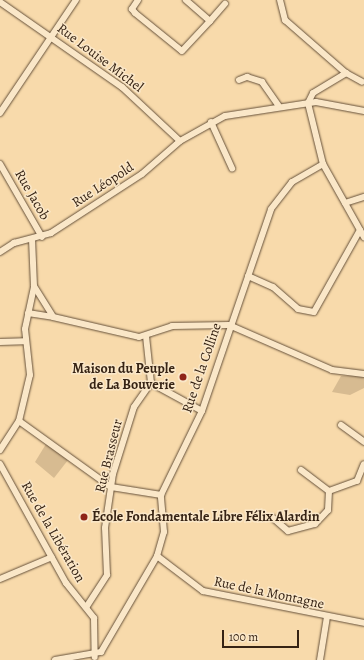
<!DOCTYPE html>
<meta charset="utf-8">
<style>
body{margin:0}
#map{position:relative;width:364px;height:660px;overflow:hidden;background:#f8daab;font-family:Alegreya,serif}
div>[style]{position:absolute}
.green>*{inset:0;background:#d7bb91}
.roads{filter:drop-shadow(0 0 1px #66513a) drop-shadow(0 0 1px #66513a)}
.minor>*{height:6px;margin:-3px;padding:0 3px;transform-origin:3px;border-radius:3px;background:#fae7c8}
.dots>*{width:11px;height:11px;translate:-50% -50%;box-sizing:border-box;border:2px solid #fae7c8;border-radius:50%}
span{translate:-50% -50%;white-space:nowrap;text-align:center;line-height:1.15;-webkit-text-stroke:3px #fae7c8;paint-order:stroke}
.street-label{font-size:14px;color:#362314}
.poi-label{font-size:14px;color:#362314;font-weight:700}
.right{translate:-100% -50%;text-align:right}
.left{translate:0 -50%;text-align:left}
.scale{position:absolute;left:222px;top:630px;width:77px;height:18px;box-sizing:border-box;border:2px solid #362314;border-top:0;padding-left:5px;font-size:12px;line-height:14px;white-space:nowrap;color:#362314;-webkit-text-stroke:3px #fae7c8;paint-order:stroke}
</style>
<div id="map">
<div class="green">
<div style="clip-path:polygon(341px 376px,364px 376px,364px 388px,350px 395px,332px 392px)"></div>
<div style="clip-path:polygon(46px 444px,68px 460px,54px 478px,35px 462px)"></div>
</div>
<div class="roads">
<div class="minor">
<div style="left:138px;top:0;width:11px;rotate:124deg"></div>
<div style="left:132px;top:9px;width:5px;rotate:53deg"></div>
<div style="left:135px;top:13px;width:60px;rotate:39deg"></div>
<div style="left:182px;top:51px;width:41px;rotate:-47deg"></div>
<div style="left:210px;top:21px;width:32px;rotate:-139deg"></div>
<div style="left:280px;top:0;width:21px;rotate:76deg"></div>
<div style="left:285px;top:20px;width:81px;rotate:41deg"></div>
<div style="left:0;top:2px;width:149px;rotate:34.9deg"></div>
<div style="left:122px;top:87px;width:79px;rotate:43deg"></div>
<div style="left:210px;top:21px;width:23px;rotate:-49deg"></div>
<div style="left:239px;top:80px;width:9px;rotate:-21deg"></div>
<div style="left:247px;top:77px;width:16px;rotate:18deg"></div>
<div style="left:262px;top:82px;width:29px;rotate:55deg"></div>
<div style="left:308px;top:103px;width:63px;rotate:76.2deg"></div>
<div style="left:323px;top:164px;width:84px;rotate:60.7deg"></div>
<div style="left:308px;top:103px;width:11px;rotate:-63deg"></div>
<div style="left:313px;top:93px;width:39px;rotate:-31deg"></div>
<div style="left:346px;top:73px;width:18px;rotate:29deg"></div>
<div style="left:0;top:113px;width:136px;rotate:-56.1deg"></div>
<div style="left:211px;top:122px;width:51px;rotate:65.5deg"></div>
<div style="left:0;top:164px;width:84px;rotate:60.1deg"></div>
<div style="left:345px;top:203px;width:20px;rotate:-18deg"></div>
<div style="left:32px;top:239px;width:47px;rotate:87.6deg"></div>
<div style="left:34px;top:286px;width:36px;rotate:58deg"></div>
<div style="left:53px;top:317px;width:88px;rotate:13.1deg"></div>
<div style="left:139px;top:337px;width:35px;rotate:-18deg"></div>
<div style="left:172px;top:326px;width:57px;rotate:-1deg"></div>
<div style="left:229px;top:325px;width:112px;rotate:23.6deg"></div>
<div style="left:332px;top:370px;width:32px;rotate:7deg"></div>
<div style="left:0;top:252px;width:17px;rotate:-33deg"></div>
<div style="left:14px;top:243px;width:38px;rotate:-15deg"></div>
<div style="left:51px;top:233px;width:108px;rotate:-33deg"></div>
<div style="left:142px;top:174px;width:50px;rotate:-41deg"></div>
<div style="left:180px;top:141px;width:51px;rotate:-29.1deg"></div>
<div style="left:225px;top:116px;width:92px;rotate:-8.7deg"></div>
<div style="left:316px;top:102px;width:49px;rotate:10.6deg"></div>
<div style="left:248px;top:276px;width:27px;rotate:24deg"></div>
<div style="left:273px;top:287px;width:33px;rotate:41deg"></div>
<div style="left:298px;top:309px;width:16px;rotate:11deg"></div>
<div style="left:314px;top:312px;width:94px;rotate:-60.7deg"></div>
<div style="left:28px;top:313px;width:25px;rotate:9deg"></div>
<div style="left:146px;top:336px;width:47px;rotate:83.9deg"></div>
<div style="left:0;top:342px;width:24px;rotate:-2deg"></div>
<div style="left:151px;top:383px;width:58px;rotate:28.8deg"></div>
<div style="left:19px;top:421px;width:113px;rotate:35.7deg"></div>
<div style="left:111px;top:487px;width:51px;rotate:9.1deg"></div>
<div style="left:341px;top:425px;width:29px;rotate:36deg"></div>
<div style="left:0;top:450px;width:35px;rotate:-57deg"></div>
<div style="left:19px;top:421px;width:47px;rotate:-76.6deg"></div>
<div style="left:30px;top:375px;width:46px;rotate:-96.2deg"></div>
<div style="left:25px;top:329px;width:43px;rotate:-77.9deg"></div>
<div style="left:0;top:464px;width:136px;rotate:61deg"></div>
<div style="left:66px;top:583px;width:45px;rotate:51.3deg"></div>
<div style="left:94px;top:618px;width:39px;rotate:89deg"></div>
<div style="left:301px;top:470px;width:35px;rotate:37deg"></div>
<div style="left:273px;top:518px;width:20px;rotate:41deg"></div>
<div style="left:288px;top:531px;width:28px;rotate:-15deg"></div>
<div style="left:315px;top:524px;width:19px;rotate:-47deg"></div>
<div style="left:328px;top:510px;width:19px;rotate:-87deg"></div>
<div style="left:329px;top:491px;width:30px;rotate:-20deg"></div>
<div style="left:357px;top:481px;width:18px;rotate:-68deg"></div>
<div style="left:157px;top:556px;width:58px;rotate:37.3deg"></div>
<div style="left:203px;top:591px;width:164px;rotate:11.2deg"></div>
<div style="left:0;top:579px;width:56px;rotate:-22.9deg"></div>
<div style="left:87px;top:606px;width:37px;rotate:-57deg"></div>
<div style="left:107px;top:575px;width:47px;rotate:-92.4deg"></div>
<div style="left:105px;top:528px;width:55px;rotate:-81.6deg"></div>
<div style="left:113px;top:474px;width:70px;rotate:-72.6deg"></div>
<div style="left:134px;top:407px;width:29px;rotate:-55deg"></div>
<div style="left:55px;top:660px;width:47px;rotate:-9.9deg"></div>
<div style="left:101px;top:652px;width:111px;rotate:-59.7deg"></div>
<div style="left:157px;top:556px;width:25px;rotate:-74deg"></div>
<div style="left:164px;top:532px;width:37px;rotate:-95deg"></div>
<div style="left:161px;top:495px;width:93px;rotate:-64deg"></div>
<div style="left:202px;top:411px;width:213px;rotate:-71.1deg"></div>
<div style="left:271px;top:209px;width:34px;rotate:-52deg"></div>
<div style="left:292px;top:182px;width:36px;rotate:-30deg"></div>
<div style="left:320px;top:660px;width:44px;rotate:-80.8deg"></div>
</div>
</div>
<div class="dots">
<div style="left:183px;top:377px;background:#8f2418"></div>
<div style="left:84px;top:517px;background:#8f2418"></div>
</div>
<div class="street-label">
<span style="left:100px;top:58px;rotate:37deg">Rue Louise Michel</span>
<span style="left:103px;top:185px;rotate:-33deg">Rue Léopold</span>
<span style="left:32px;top:195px;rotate:60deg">Rue Jacob</span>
<span style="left:202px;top:368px;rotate:-71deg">Rue de la Colline</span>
<span style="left:109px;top:456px;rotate:-76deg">Rue Brasseur</span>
<span style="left:53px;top:532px;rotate:60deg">Rue de la Libération</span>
<span style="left:269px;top:593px;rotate:12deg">Rue de la Montagne</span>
</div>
<div class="poi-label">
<span class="right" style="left:175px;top:377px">Maison du Peuple<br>de La Bouverie</span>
<span class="left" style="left:92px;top:517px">École Fondamentale Libre Félix Alardin</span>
</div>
<div class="scale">100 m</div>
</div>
